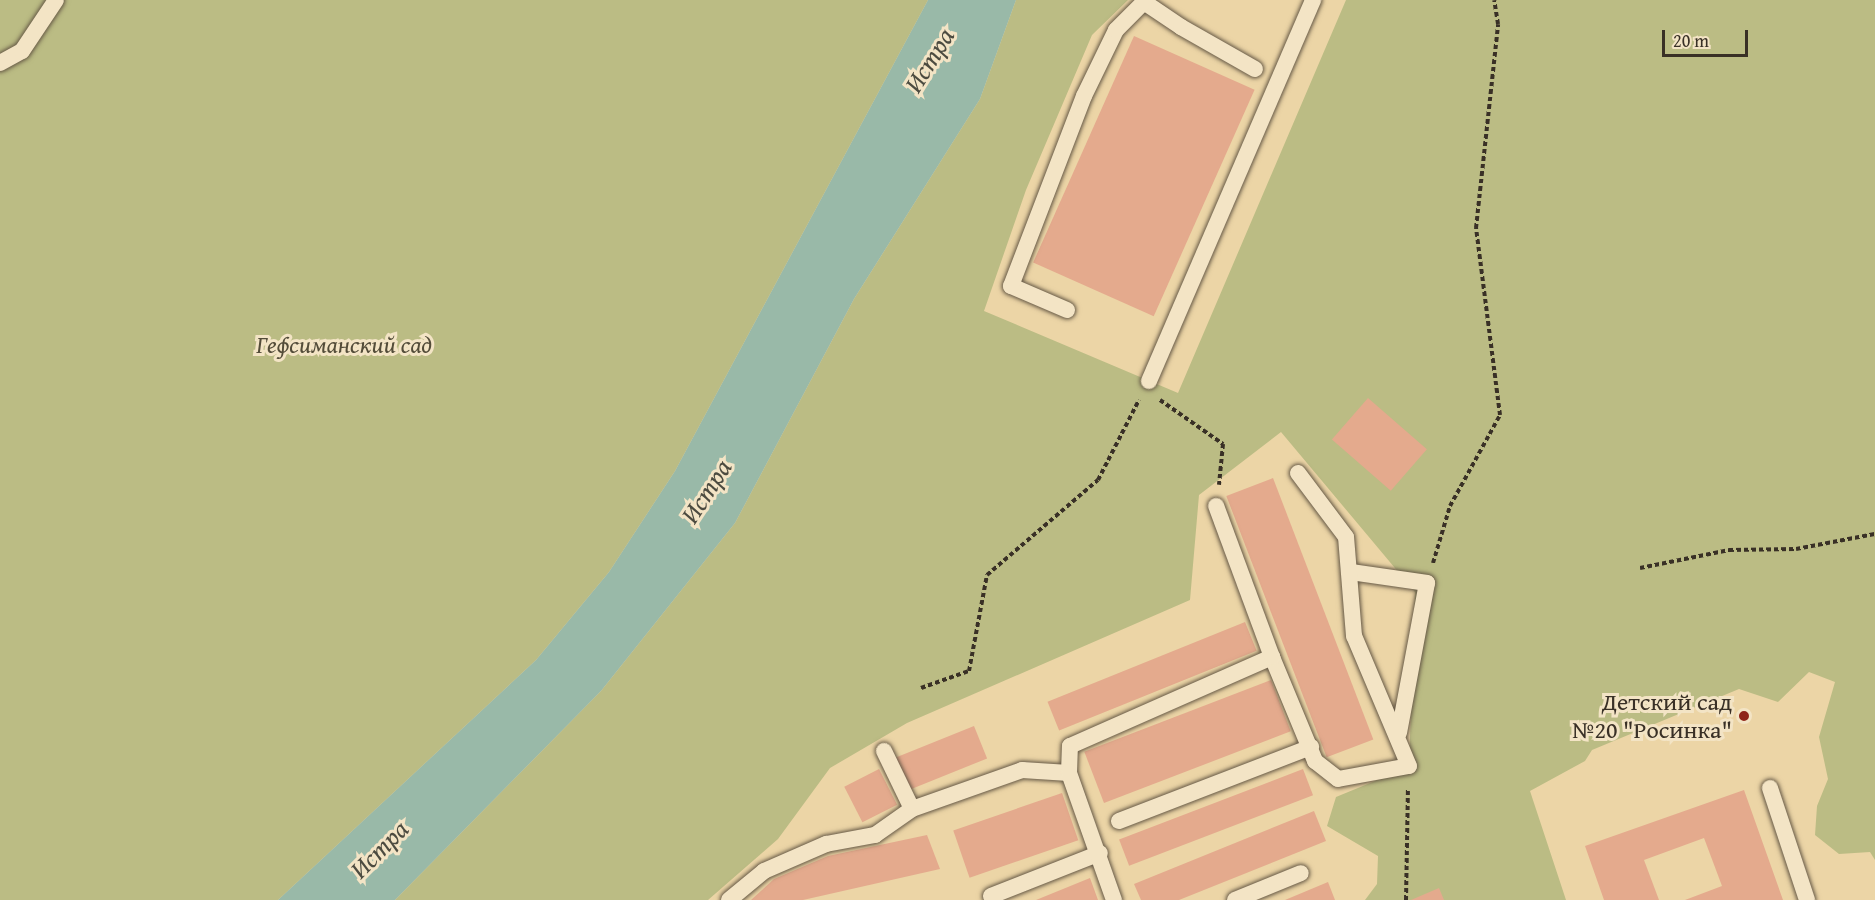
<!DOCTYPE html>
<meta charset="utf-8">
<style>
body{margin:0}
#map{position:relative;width:1875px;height:900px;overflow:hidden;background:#ecd5a6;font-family:"Gentium Book Plus",serif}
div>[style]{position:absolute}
.green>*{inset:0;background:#bbbc84}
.water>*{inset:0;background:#99b9a8}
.building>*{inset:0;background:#e4aa8d;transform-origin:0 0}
.path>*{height:4px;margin-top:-2px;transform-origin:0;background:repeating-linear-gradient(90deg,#393026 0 4.5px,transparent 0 7.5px)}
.roads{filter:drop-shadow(0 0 2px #665946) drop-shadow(0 0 2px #665946)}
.service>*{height:16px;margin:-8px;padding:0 8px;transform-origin:8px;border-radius:8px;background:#f3e4c5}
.dots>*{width:16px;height:16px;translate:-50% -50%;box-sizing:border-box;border:3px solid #f3e4c5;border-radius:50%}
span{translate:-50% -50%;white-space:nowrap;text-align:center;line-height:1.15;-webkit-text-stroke:6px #f3e4c5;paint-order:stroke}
.park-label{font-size:24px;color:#534c39;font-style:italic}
.poi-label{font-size:24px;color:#393026}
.right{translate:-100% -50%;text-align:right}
.water-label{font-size:26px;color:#4c4b40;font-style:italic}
.scale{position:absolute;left:1662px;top:30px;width:86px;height:27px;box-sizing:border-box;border:3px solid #393026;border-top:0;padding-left:8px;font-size:18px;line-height:21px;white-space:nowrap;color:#393026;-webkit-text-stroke:4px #f3e4c5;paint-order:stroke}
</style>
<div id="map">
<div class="green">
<div style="clip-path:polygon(0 0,928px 0,675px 471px,609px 572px,536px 660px,278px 900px,0 900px)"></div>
<div style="clip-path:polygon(1016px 0,1128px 0,1092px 35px,1026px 190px,984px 311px,1178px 393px,1346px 0,1875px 0,1875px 860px,1870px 852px,1839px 854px,1815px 835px,1817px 806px,1828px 779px,1819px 737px,1835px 682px,1809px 672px,1778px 702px,1739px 689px,1592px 750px,1585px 761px,1530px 791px,1566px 900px,1365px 900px,1377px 884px,1378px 856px,1327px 826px,1336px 797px,1409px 767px,1415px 592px,1281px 432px,1199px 495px,1190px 600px,907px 723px,830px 768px,778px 839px,708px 900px,395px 900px,601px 691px,735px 523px,854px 299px,980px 99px)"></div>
</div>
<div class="water">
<div style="clip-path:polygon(928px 0,1016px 0,980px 99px,854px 299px,735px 523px,601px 691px,395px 900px,278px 900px,536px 660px,609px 572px,675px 471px)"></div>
</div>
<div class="building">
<div style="left:1134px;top:36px;width:132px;height:248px;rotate:24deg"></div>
<div style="left:1368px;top:398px;width:78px;height:55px;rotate:41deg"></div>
<div style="left:1273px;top:478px;width:280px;height:50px;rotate:69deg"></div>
<div style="left:1245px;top:622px;width:31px;height:213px;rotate:68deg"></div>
<div style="left:1271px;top:680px;width:55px;height:200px;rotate:69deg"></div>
<div style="left:974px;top:726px;width:35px;height:85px;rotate:68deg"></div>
<div style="left:879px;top:769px;width:40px;height:39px;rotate:63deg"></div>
<div style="left:1303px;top:769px;width:28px;height:197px;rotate:69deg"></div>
<div style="clip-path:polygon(1744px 790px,1783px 900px,1685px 900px,1722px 886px,1704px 838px,1644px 860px,1659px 900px,1604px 900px,1585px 846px)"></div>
<div style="left:1062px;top:793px;width:50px;height:115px;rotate:71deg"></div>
<div style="clip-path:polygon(1314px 811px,1326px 841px,1179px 900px,1141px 900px,1134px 884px)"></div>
<div style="clip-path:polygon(927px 835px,940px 869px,803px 900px,751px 900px,774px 879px,828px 856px)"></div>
<div style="clip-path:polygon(1090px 878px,1098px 900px,1036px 900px)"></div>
<div style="clip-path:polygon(1328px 882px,1335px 900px,1285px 900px)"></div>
<div style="clip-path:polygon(1439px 888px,1444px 900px,1411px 900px)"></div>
</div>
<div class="path">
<div style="left:1160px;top:400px;width:77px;rotate:34.9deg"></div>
<div style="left:1223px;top:444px;width:41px;rotate:95.6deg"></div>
<div style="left:1433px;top:563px;width:59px;rotate:-73.4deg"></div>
<div style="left:1450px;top:506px;width:104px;rotate:-61.2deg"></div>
<div style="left:1500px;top:415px;width:189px;rotate:-97.3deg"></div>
<div style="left:1476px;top:228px;width:205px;rotate:-83.8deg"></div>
<div style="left:1498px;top:24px;width:24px;rotate:-99deg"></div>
<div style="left:1640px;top:568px;width:91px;rotate:-11.4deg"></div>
<div style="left:1729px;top:550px;width:67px;rotate:-0.9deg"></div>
<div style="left:1796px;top:549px;width:80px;rotate:-10.8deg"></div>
<div style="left:921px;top:688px;width:51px;rotate:-19.5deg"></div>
<div style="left:969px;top:671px;width:98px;rotate:-79.4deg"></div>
<div style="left:987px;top:575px;width:146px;rotate:-40.6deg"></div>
<div style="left:1098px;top:480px;width:90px;rotate:-62.9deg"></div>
<div style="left:1406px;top:900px;width:112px;rotate:-89deg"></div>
</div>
<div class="roads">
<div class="service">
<div style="left:1147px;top:0;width:4px;rotate:146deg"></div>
<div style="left:1144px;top:2px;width:45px;rotate:34deg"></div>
<div style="left:1181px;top:27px;width:85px;rotate:29.6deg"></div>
<div style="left:0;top:63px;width:25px;rotate:-29deg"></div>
<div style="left:22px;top:51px;width:61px;rotate:-56.3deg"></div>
<div style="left:1067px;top:310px;width:61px;rotate:-156.8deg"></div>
<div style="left:1011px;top:286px;width:204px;rotate:-69deg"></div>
<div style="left:1084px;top:96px;width:73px;rotate:-64.1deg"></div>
<div style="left:1116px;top:30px;width:40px;rotate:-45deg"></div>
<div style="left:1149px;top:381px;width:415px;rotate:-66.7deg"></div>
<div style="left:1351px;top:572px;width:77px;rotate:8.2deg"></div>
<div style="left:1427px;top:583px;width:152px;rotate:100.6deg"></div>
<div style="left:1272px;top:657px;width:113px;rotate:67.5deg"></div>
<div style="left:1315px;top:761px;width:29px;rotate:38deg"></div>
<div style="left:1338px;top:779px;width:72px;rotate:-10.4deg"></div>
<div style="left:1409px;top:766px;width:141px;rotate:-112.9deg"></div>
<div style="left:1354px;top:636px;width:99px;rotate:-94.6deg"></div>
<div style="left:1346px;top:537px;width:80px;rotate:-126.9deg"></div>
<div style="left:884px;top:751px;width:64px;rotate:64.2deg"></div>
<div style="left:1069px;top:773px;width:27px;rotate:-88deg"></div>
<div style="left:1070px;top:746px;width:221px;rotate:-23.8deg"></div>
<div style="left:1272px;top:657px;width:161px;rotate:-110.3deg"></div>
<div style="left:1770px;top:788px;width:118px;rotate:71.7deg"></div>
<div style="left:1119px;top:821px;width:206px;rotate:-21.1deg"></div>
<div style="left:991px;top:896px;width:117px;rotate:-21.5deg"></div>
<div style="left:729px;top:900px;width:45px;rotate:-39.6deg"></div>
<div style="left:764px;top:871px;width:68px;rotate:-23.5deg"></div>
<div style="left:826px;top:844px;width:50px;rotate:-10.4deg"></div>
<div style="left:875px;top:835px;width:45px;rotate:-35.1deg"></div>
<div style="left:912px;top:809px;width:117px;rotate:-19.5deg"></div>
<div style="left:1022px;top:770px;width:47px;rotate:3.7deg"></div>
<div style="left:1069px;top:773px;width:135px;rotate:70.5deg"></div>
<div style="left:1235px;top:900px;width:71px;rotate:-22.2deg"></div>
</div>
</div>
<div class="dots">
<div style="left:1744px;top:716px;background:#8f2418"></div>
</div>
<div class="park-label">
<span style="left:344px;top:345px">Гефсиманский сад</span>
</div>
<div class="poi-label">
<span class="right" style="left:1732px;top:716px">Детский сад<br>№20 "Росинка"</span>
</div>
<div class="water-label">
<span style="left:929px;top:60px;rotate:-58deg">Истра</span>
<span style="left:706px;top:491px;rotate:-57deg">Истра</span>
<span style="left:379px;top:849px;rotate:-45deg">Истра</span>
</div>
<div class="scale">20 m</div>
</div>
